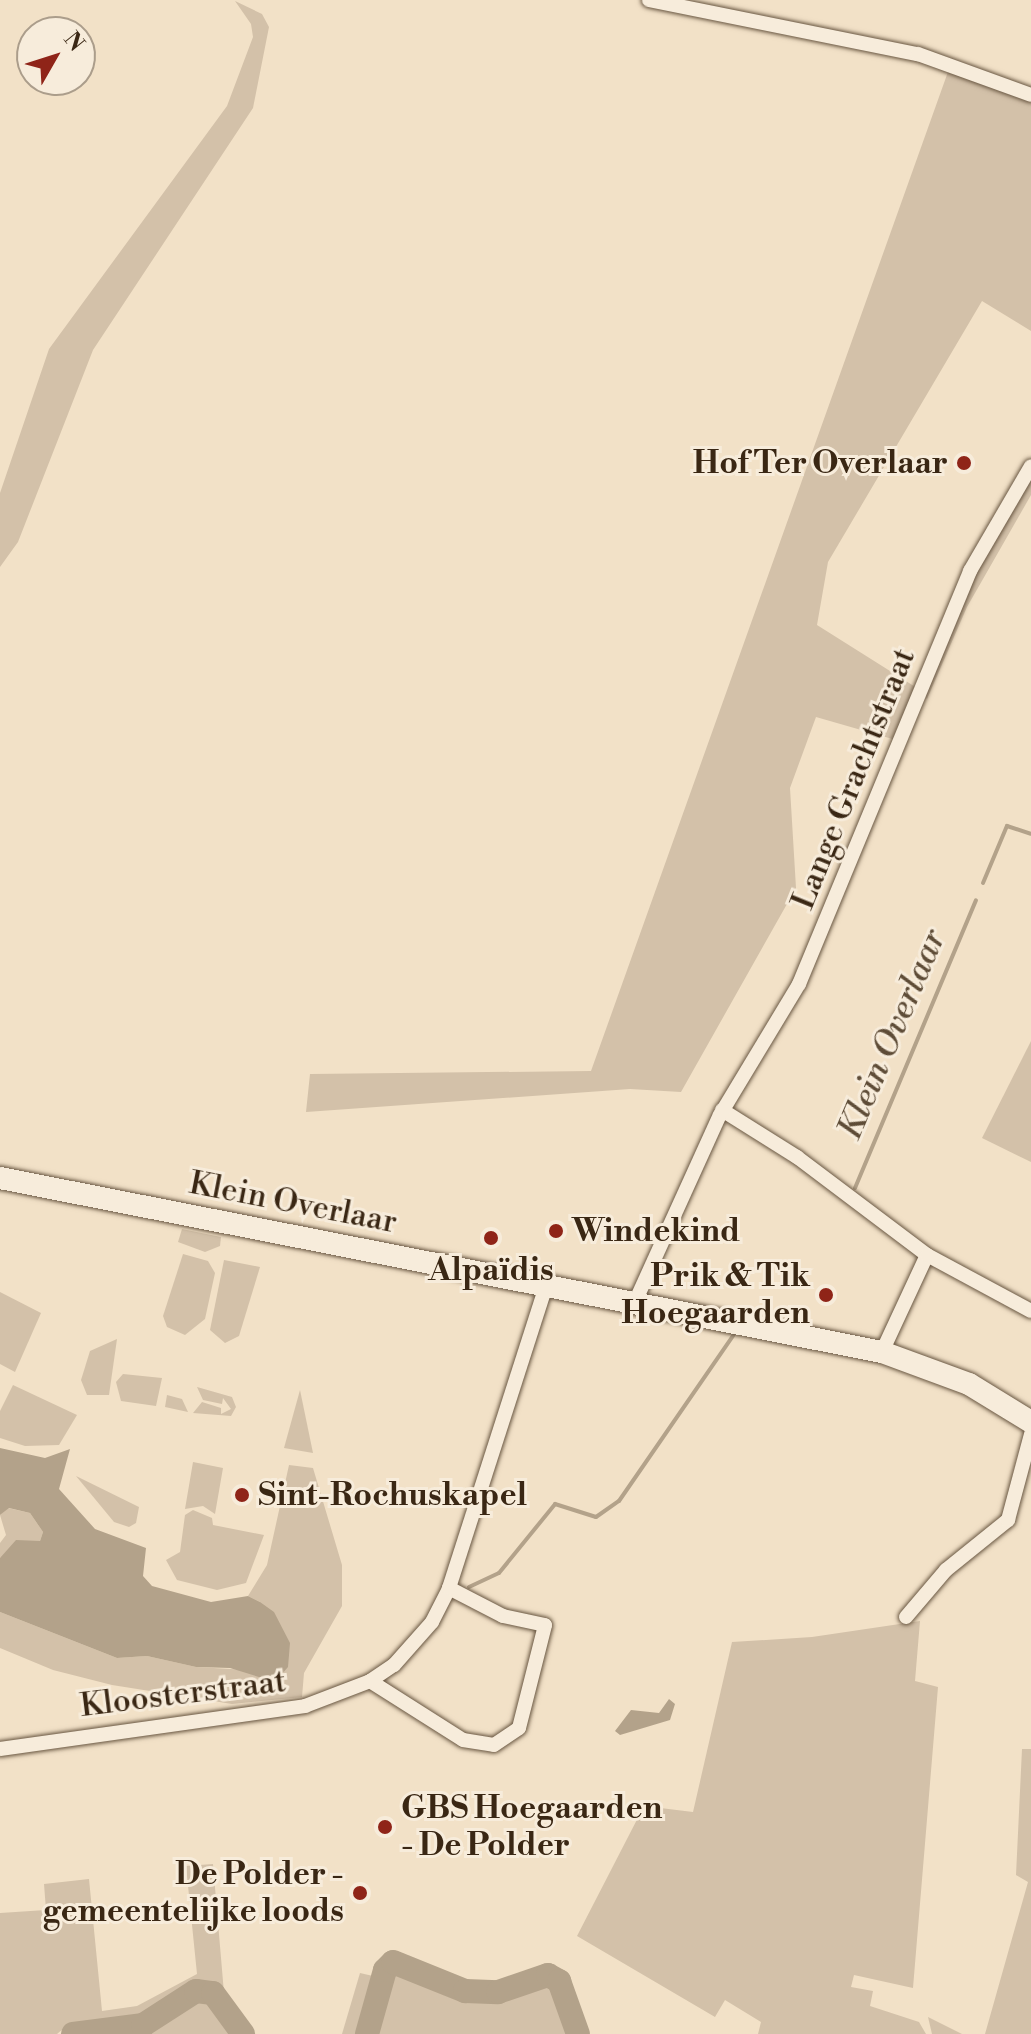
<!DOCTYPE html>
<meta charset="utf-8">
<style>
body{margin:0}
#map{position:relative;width:1031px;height:2034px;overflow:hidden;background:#f2e1c7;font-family:"Libre Bodoni",serif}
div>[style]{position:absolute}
.green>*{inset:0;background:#d3c1a9}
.water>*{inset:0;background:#b3a28a}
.stream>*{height:4px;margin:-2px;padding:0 2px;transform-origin:2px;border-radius:2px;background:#b3a28a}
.river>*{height:24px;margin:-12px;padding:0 12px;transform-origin:12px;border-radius:12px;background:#b3a28a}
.roads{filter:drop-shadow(0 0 2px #685641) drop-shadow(0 0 2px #685641)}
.street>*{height:14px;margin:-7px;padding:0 7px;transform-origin:7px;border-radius:7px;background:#f7ecdb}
.secondary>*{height:22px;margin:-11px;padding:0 11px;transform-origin:11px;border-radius:11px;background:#f7ecdb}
.dots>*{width:22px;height:22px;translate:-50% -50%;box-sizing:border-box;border:4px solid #f7ecdb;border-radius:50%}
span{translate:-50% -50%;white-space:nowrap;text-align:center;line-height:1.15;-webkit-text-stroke:6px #f7ecdb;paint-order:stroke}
.poi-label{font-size:32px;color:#3a2714;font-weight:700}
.right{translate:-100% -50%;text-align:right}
.left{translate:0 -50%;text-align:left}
.street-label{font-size:32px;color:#3a2714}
.water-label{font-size:34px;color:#5e4c37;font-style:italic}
.north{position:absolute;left:16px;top:16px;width:80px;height:80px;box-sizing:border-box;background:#f7ecdb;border:2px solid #ab9d8b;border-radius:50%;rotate:51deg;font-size:22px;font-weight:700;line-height:32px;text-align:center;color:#3a2714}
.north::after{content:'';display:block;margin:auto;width:28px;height:36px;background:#8f2418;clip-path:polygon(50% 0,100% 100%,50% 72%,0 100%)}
</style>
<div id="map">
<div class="green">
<div style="clip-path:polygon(235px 1px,262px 14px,269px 27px,253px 108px,93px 350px,18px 542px,0 567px,0 493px,49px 349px,227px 106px,253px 37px,251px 24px)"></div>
<div style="clip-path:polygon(949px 69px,1031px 99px,1031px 331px,982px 301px,828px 562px,817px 625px,917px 688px,896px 740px,816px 717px,790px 788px,796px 888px,681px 1092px,630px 1089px,306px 1112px,310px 1074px,591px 1071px)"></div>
<div style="clip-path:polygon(1031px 476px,1031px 495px,967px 607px,927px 699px,924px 695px,981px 561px)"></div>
<div style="clip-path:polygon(1031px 1041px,1031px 1162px,982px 1138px)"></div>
<div style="clip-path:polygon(182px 1229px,221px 1237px,220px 1246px,205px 1252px,178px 1242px)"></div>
<div style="clip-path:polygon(183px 1254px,208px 1261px,215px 1273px,205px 1319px,185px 1335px,167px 1327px,163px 1316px)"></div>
<div style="clip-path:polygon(224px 1260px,260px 1267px,239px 1336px,225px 1343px,210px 1330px)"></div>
<div style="clip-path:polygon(0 1292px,41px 1313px,15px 1372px,0 1364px)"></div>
<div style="clip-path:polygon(117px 1339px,109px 1395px,87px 1395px,81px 1380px,90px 1351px)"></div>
<div style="clip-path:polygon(123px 1374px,162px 1378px,156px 1406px,121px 1401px,116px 1382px)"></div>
<div style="clip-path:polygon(13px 1385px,77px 1415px,59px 1445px,25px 1446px,0 1438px,0 1411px)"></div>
<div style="clip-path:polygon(197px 1387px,232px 1397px,236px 1407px,231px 1416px,193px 1413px,202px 1402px,221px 1408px,221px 1414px,231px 1409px,223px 1398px,222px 1404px,203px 1400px)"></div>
<div style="clip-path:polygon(300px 1390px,313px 1453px,284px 1448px)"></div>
<div style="clip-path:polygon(167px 1395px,182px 1399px,188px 1412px,165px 1407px)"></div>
<div style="clip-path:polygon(193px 1462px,223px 1468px,215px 1514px,203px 1506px,185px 1509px)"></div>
<div style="clip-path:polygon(289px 1465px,313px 1468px,342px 1565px,342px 1606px,304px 1673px,302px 1697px,232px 1704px,112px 1685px,53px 1670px,0 1648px,0 1612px,117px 1658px,147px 1656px,196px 1667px,248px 1670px,260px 1677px,260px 1602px,248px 1596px,267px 1565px)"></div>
<div style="clip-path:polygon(76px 1476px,139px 1507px,136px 1523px,129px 1527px,114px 1522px)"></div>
<div style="clip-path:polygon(8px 1508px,30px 1513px,43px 1532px,40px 1541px,0 1558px,0 1543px,6px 1535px,0 1515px)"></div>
<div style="clip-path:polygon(193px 1510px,212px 1518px,213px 1525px,264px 1535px,246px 1583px,217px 1590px,177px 1580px,166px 1560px,180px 1552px,185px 1515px)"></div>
<div style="clip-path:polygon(920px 1621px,915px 1681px,938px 1687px,913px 1988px,854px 1975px,851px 1987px,873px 1991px,870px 2006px,919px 2022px,926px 2034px,758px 2034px,761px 2022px,725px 2000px,715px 2017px,577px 1936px,644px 1806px,693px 1812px,732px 1642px,812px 1637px)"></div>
<div style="clip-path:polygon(1022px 1749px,1031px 1749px,1031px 2034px,985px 2034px,1028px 1882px,1016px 1875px)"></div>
<div style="clip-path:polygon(213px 1864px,224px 1993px,197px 1984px,139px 2019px,64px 2028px,57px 2034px,0 2034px,0 1913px,46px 1910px,44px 1884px,89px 1879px,102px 2011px,137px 2006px,197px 1974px,186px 1866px)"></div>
<div style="clip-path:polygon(360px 1973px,373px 1976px,359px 2034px,342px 2034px)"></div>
<div style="clip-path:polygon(403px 1973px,466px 2001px,552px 1984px,570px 2034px,374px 2034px,388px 1978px)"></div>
<div style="clip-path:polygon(202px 1998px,222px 2008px,236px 2034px,121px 2034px,145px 2030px)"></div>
<div style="clip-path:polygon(928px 2017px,962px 2034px,932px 2034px)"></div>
</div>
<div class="water">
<div style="clip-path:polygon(0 1448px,45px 1458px,70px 1449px,59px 1489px,95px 1529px,146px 1548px,143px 1576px,152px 1586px,211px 1602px,248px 1596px,260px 1602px,274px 1612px,290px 1643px,288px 1667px,275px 1682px,230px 1668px,196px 1667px,147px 1656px,117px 1658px,0 1612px,0 1558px,16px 1540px,40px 1541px,43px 1532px,30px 1513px,9px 1508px,0 1515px)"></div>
<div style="clip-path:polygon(669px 1699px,675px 1704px,670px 1720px,620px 1735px,615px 1731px,631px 1710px,659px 1713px)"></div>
</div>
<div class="stream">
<div style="left:983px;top:883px;width:62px;rotate:-67.2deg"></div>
<div style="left:1007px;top:826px;width:25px;rotate:18deg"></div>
<div style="left:855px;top:1188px;width:312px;rotate:-67.2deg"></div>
<div style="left:469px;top:1587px;width:33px;rotate:-25deg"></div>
<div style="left:499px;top:1573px;width:89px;rotate:-50.9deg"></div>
<div style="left:555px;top:1504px;width:43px;rotate:17.6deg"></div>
<div style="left:596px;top:1517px;width:28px;rotate:-35deg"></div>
<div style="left:619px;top:1501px;width:201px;rotate:-55.4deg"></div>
</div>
<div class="river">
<div style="left:73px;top:2034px;width:71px;rotate:-7.3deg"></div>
<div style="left:143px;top:2025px;width:63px;rotate:-32.7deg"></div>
<div style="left:196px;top:1991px;width:17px;rotate:7deg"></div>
<div style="left:213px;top:1993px;width:51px;rotate:53.8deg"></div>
<div style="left:367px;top:2034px;width:66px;rotate:-74.3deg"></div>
<div style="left:385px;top:1970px;width:11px;rotate:-45deg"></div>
<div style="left:393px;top:1962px;width:78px;rotate:21.9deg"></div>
<div style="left:465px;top:1991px;width:33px;rotate:2deg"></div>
<div style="left:498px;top:1992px;width:53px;rotate:-18.8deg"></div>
<div style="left:548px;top:1975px;width:13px;rotate:29deg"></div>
<div style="left:559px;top:1981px;width:56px;rotate:70.3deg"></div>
</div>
<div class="roads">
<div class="street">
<div style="left:649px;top:0;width:274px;rotate:11.4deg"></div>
<div style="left:918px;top:54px;width:120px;rotate:19.9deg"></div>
<div style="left:722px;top:1110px;width:89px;rotate:32.1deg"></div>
<div style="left:797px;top:1157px;width:163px;rotate:37deg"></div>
<div style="left:927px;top:1255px;width:107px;rotate:114.9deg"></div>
<div style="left:927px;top:1255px;width:118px;rotate:28.3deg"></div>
<div style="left:635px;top:1302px;width:205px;rotate:-65.6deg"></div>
<div style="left:720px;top:1115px;width:153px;rotate:-58.9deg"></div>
<div style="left:799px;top:984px;width:447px;rotate:-67.5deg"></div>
<div style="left:970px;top:571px;width:121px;rotate:-59.8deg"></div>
<div style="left:906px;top:1617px;width:62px;rotate:-49.6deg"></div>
<div style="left:946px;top:1570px;width:80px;rotate:-38.9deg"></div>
<div style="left:1008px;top:1520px;width:89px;rotate:-75deg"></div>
<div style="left:370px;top:1681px;width:110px;rotate:32.4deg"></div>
<div style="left:463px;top:1740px;width:31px;rotate:9deg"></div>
<div style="left:494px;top:1745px;width:30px;rotate:-34deg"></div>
<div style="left:519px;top:1728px;width:106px;rotate:-75.8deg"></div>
<div style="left:545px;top:1625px;width:43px;rotate:-167.9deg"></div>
<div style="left:503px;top:1616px;width:61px;rotate:-152.6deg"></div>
<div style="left:0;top:1749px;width:308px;rotate:-8deg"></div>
<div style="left:305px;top:1706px;width:70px;rotate:-21deg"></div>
<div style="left:370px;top:1681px;width:29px;rotate:-34deg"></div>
<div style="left:394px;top:1665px;width:57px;rotate:-48.5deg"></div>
<div style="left:432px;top:1622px;width:38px;rotate:-63deg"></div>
<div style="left:449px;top:1588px;width:317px;rotate:-72.2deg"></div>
</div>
<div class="secondary">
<div style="left:0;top:1178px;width:899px;rotate:11.16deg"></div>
<div style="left:882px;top:1352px;width:93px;rotate:20.2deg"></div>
<div style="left:969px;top:1384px;width:73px;rotate:31.5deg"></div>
</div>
</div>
<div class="dots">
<div style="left:964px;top:463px;background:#8f2418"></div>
<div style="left:556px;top:1231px;background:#8f2418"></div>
<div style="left:491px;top:1238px;background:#8f2418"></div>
<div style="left:826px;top:1295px;background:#8f2418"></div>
<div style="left:242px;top:1495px;background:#8f2418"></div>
<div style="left:385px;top:1827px;background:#8f2418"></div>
<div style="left:360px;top:1893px;background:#8f2418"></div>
</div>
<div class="poi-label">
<span class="right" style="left:948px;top:463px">Hof Ter Overlaar</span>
<span class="left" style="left:572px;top:1231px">Windekind</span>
<span style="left:491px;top:1270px">Alpaïdis</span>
<span class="right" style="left:810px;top:1295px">Prik &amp; Tik<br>Hoegaarden</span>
<span class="left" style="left:258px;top:1495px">Sint-Rochuskapel</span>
<span class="left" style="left:401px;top:1827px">GBS Hoegaarden<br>- De Polder</span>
<span class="right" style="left:344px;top:1893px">De Polder -<br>gemeentelijke loods</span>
</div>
<div class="street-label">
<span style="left:854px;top:779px;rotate:-68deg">Lange Grachtstraat</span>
<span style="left:293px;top:1203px;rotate:11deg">Klein Overlaar</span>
<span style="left:183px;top:1694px;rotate:-7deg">Kloosterstraat</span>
</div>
<div class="water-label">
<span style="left:893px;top:1035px;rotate:-67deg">Klein Overlaar</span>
</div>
<div class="north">N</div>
</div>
